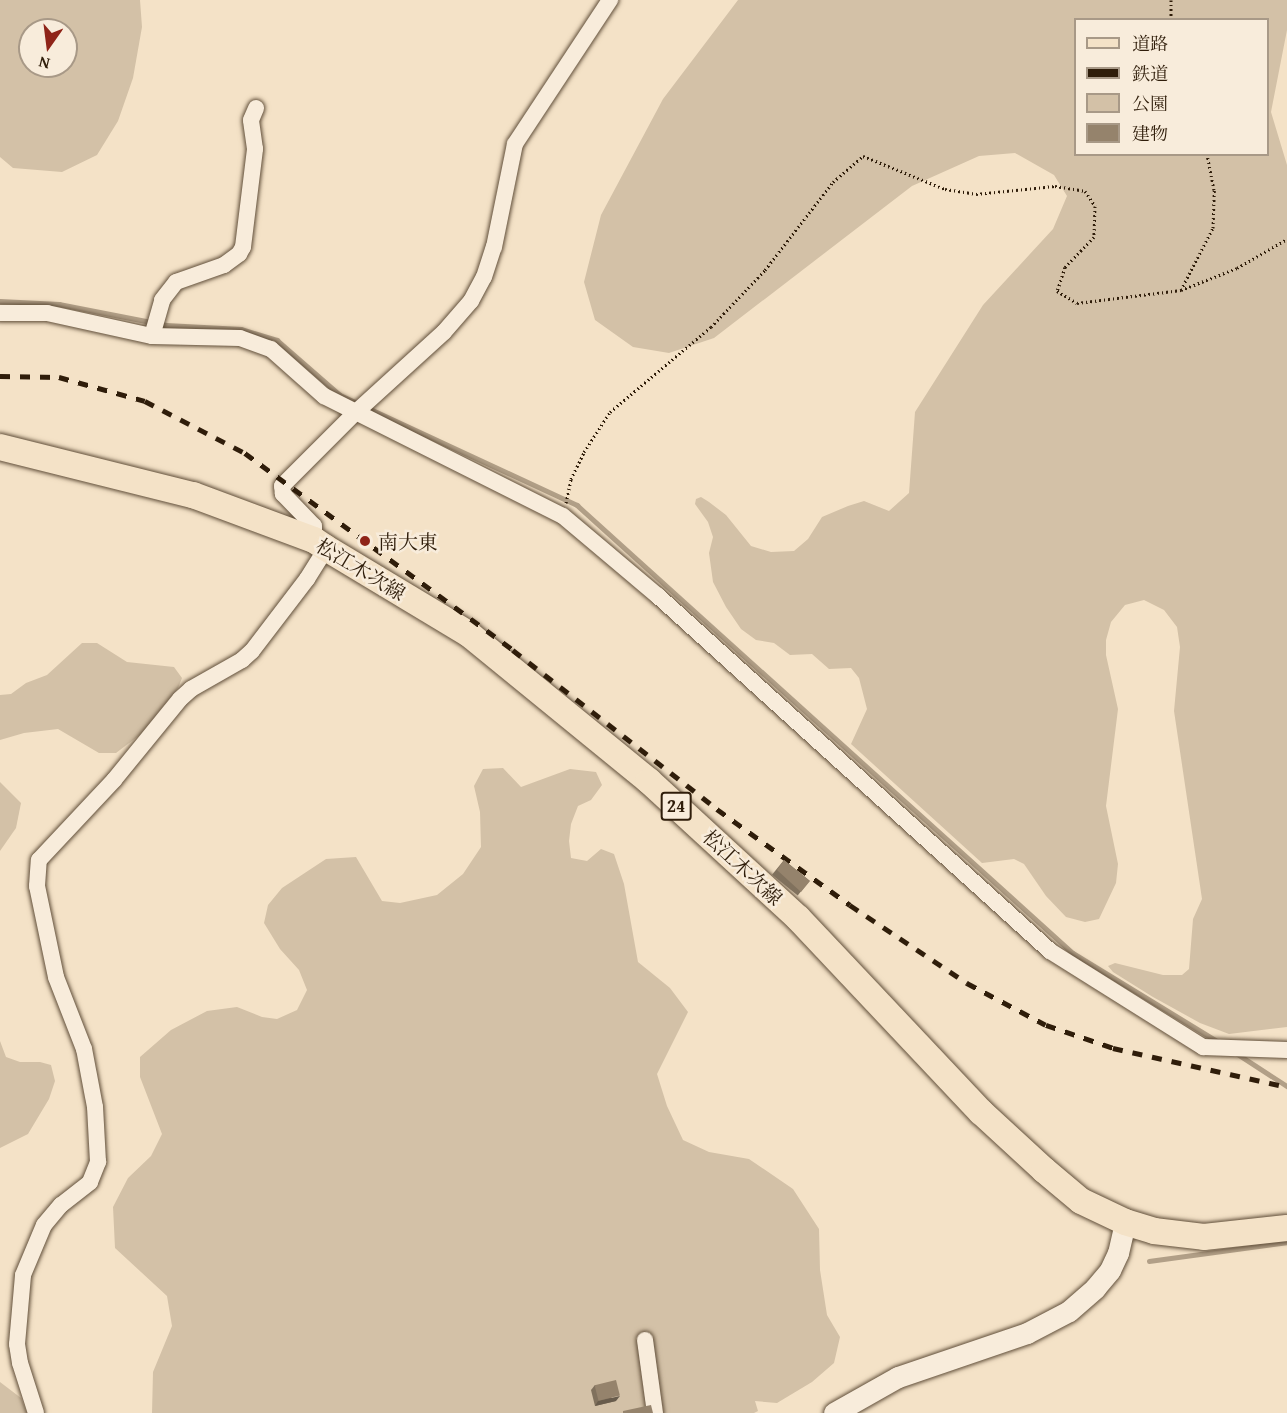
<!DOCTYPE html>
<meta charset="utf-8">
<style>
body{margin:0}
#map{position:relative;width:1287px;height:1413px;overflow:hidden;background:#f4e2c7;font-family:"Gentium Book Plus","Noto Serif JP",serif}
div>[style]{position:absolute}
.green>*{inset:0;background:#d3c1a7}
.stream>*{height:4.5px;margin:-2.25px;padding:0 2.25px;transform-origin:2.25px;border-radius:2.25px;background:#b19f87}
.path>*{height:3px;margin-top:-1.5px;transform-origin:0;background:repeating-linear-gradient(90deg,#2f1d0a 0 1.5px,transparent 0 4.5px)}
.roads{filter:drop-shadow(0 0 2px #604e39) drop-shadow(0 0 2px #604e39)}
.minor>*{height:16px;margin:-8px;padding:0 8px;transform-origin:8px;border-radius:8px;background:#f8ecdb}
.tertiary>*{height:21px;margin:-10.5px;padding:0 10.5px;transform-origin:10.5px;border-radius:10.5px;background:#f8ecdb}
.primary>*{height:26px;margin:-13px;padding:0 13px;transform-origin:13px;border-radius:13px;background:#f4e2c7}
.rail>*{height:4.5px;margin-top:-2.25px;transform-origin:0;background:repeating-linear-gradient(90deg,#2f1d0a 0 10px,transparent 0 20px)}
.wall>*{inset:0;background:#80715d;transform-origin:0 0}
.shaded-wall>*{inset:0;background:#685c4c}
.building>*{inset:0;background:#95836c;transform-origin:0 0}
.dots>*{width:16px;height:16px;translate:-50% -50%;box-sizing:border-box;border:3px solid #f8ecdb;border-radius:50%}
span{translate:-50% -50%;white-space:nowrap;text-align:center;line-height:1.15;-webkit-text-stroke:5px #f8ecdb;paint-order:stroke}
.shield-label span{padding:2px 4px;background:#f8ecdb;border:2px solid;border-radius:4px;-webkit-text-stroke-width:0}
.shield-label{font-size:18px;color:#2f1d0a;font-weight:700}
.poi-label{font-size:20px;color:#2f1d0a}
.left{translate:0 -50%;text-align:left}
.street-label{font-size:20px;color:#2f1d0a}
.legend{position:absolute;left:1074px;top:18px;width:195px;height:138px;box-sizing:border-box;background:#f8ecdb;border:2px solid #a89987;margin:0;padding:8px 10px;list-style:none;font-size:18px;color:#2f1d0a}
.legend li{display:flex;align-items:center;gap:12px;height:30px}
.legend b{width:30px;border:2px solid #a89987}
.north{position:absolute;left:18px;top:18px;width:60px;height:60px;box-sizing:border-box;background:#f8ecdb;border:2px solid #a89987;border-radius:50%;rotate:194deg;font-size:16px;font-weight:700;line-height:24px;text-align:center;color:#2f1d0a}
.north::after{content:'';display:block;margin:auto;width:21px;height:27px;background:#8f2418;clip-path:polygon(50% 0,100% 100%,50% 72%,0 100%)}
</style>
<div id="map">
<div class="green">
<div style="clip-path:polygon(evenodd,0 0,140px 0,142px 27px,133px 78px,118px 121px,97px 155px,62px 172px,13px 168px,0 157px,0 0,30px 30px,66px 30px,66px 66px,30px 66px,30px 30px)"></div>
<div style="clip-path:polygon(evenodd,738px 0,1287px 0,1287px 30px,1271px 112px,1287px 165px,1287px 1027px,1229px 1034px,1200px 1023px,1153px 997px,1113px 972px,1108px 966px,1115px 963px,1163px 975px,1182px 975px,1189px 969px,1193px 919px,1202px 899px,1174px 711px,1180px 647px,1177px 627px,1164px 610px,1144px 600px,1125px 605px,1111px 622px,1106px 640px,1106px 655px,1118px 709px,1106px 806px,1118px 864px,1116px 883px,1099px 919px,1085px 922px,1066px 917px,1046px 896px,1024px 864px,1014px 859px,982px 863px,851px 744px,867px 709px,859px 678px,851px 668px,829px 669px,812px 654px,790px 655px,774px 643px,756px 640px,741px 629px,726px 607px,713px 582px,709px 553px,713px 537px,708px 522px,695px 504px,696px 499px,701px 497px,709px 502px,726px 515px,751px 546px,771px 552px,794px 551px,808px 539px,822px 517px,848px 506px,864px 501px,889px 511px,909px 493px,915px 412px,983px 305px,1053px 229px,1067px 196px,1054px 175px,1015px 153px,979px 156px,912px 186px,714px 338px,669px 353px,633px 347px,595px 320px,584px 282px,601px 215px,663px 99px,738px 0,1076px 20px,1268px 20px,1268px 154px,1076px 154px,1076px 20px)"></div>
<div style="clip-path:polygon(82px 643px,97px 643px,127px 662px,174px 667px,182px 678px,178px 688px,141px 734px,116px 753px,99px 753px,58px 729px,24px 733px,0 740px,0 695px,11px 694px,26px 683px,47px 675px)"></div>
<div style="clip-path:polygon(503px 768px,521px 787px,570px 769px,596px 772px,602px 785px,591px 800px,578px 806px,571px 824px,569px 841px,571px 858px,587px 861px,601px 849px,614px 854px,624px 884px,638px 962px,670px 988px,688px 1012px,657px 1074px,667px 1106px,683px 1140px,709px 1152px,749px 1159px,793px 1189px,819px 1229px,820px 1270px,827px 1315px,840px 1337px,834px 1363px,812px 1382px,777px 1403px,755px 1401px,758px 1411px,754px 1413px,152px 1413px,153px 1372px,172px 1326px,167px 1296px,115px 1248px,113px 1207px,128px 1178px,151px 1156px,162px 1134px,140px 1077px,140px 1057px,171px 1030px,207px 1011px,237px 1007px,262px 1017px,277px 1019px,297px 1010px,307px 990px,299px 970px,280px 949px,264px 923px,268px 905px,282px 888px,326px 859px,356px 857px,382px 901px,400px 903px,437px 895px,463px 874px,481px 847px,480px 812px,474px 786px,483px 769px)"></div>
<div style="clip-path:polygon(0 782px,21px 803px,16px 828px,0 851px)"></div>
<div style="clip-path:polygon(0 1041px,6px 1057px,20px 1062px,40px 1062px,51px 1065px,55px 1081px,49px 1099px,28px 1134px,0 1148px)"></div>
<div style="clip-path:polygon(0 1382px,21px 1398px,27px 1413px,0 1413px)"></div>
</div>
<div class="stream">
<div style="left:0;top:301px;width:59px;rotate:2.9deg"></div>
<div style="left:59px;top:304px;width:109px;rotate:11.1deg"></div>
<div style="left:166px;top:325px;width:75px;rotate:3.1deg"></div>
<div style="left:241px;top:329px;width:38px;rotate:17deg"></div>
<div style="left:277px;top:340px;width:84px;rotate:41.1deg"></div>
<div style="left:340px;top:395px;width:21px;rotate:25deg"></div>
<div style="left:366px;top:407px;width:233px;rotate:24.9deg"></div>
<div style="left:577px;top:505px;width:668px;rotate:42.09deg"></div>
<div style="left:1073px;top:953px;width:171px;rotate:31.4deg"></div>
<div style="left:1236px;top:1053px;width:61px;rotate:32.9deg"></div>
<div style="left:1149px;top:1261px;width:139px;rotate:-7.8deg"></div>
</div>
<div class="path">
<div style="left:1171px;top:0;width:20px;rotate:90deg"></div>
<div style="left:1181px;top:290px;width:70px;rotate:-62.7deg"></div>
<div style="left:1213px;top:228px;width:38px;rotate:-88deg"></div>
<div style="left:1214px;top:190px;width:37px;rotate:-101deg"></div>
<div style="left:566px;top:503px;width:25px;rotate:-78deg"></div>
<div style="left:571px;top:479px;width:30px;rotate:-64deg"></div>
<div style="left:584px;top:452px;width:48px;rotate:-57deg"></div>
<div style="left:610px;top:412px;width:132px;rotate:-40.1deg"></div>
<div style="left:711px;top:327px;width:79px;rotate:-46.5deg"></div>
<div style="left:765px;top:270px;width:111px;rotate:-52.3deg"></div>
<div style="left:833px;top:182px;width:40px;rotate:-41deg"></div>
<div style="left:863px;top:156px;width:88px;rotate:21.9deg"></div>
<div style="left:945px;top:189px;width:31px;rotate:9deg"></div>
<div style="left:976px;top:194px;width:79px;rotate:-5.8deg"></div>
<div style="left:1055px;top:186px;width:30px;rotate:9deg"></div>
<div style="left:1085px;top:191px;width:18px;rotate:56deg"></div>
<div style="left:1095px;top:206px;width:31px;rotate:92deg"></div>
<div style="left:1094px;top:237px;width:42px;rotate:134deg"></div>
<div style="left:1065px;top:267px;width:25px;rotate:108deg"></div>
<div style="left:1057px;top:291px;width:23px;rotate:31deg"></div>
<div style="left:1077px;top:303px;width:105px;rotate:-7.1deg"></div>
<div style="left:1181px;top:290px;width:60px;rotate:-21.4deg"></div>
<div style="left:1237px;top:268px;width:58px;rotate:-30.1deg"></div>
</div>
<div class="roads">
<div class="minor">
<div style="left:0;top:313px;width:47px"></div>
<div style="left:47px;top:313px;width:107px;rotate:12.4deg"></div>
<div style="left:152px;top:336px;width:88px;rotate:1.3deg"></div>
<div style="left:240px;top:338px;width:33px;rotate:20deg"></div>
<div style="left:271px;top:349px;width:71px;rotate:41.6deg"></div>
<div style="left:324px;top:396px;width:267px;rotate:26.7deg"></div>
<div style="left:563px;top:516px;width:124px;rotate:40.1deg"></div>
<div style="left:658px;top:596px;width:529px;rotate:42.16deg"></div>
<div style="left:1050px;top:951px;width:181px;rotate:32.1deg"></div>
<div style="left:1203px;top:1047px;width:84px;rotate:2deg"></div>
<div style="left:152px;top:336px;width:37px;rotate:-74deg"></div>
<div style="left:162px;top:300px;width:23px;rotate:-52deg"></div>
<div style="left:176px;top:282px;width:51px;rotate:-19.5deg"></div>
<div style="left:224px;top:265px;width:19px;rotate:-36deg"></div>
<div style="left:239px;top:254px;width:8px;rotate:-60deg"></div>
<div style="left:243px;top:247px;width:99px;rotate:-83deg"></div>
<div style="left:255px;top:149px;width:29px;rotate:-98deg"></div>
<div style="left:251px;top:120px;width:13px;rotate:-67deg"></div>
<div style="left:314px;top:540px;width:14px;rotate:-90deg"></div>
<div style="left:314px;top:526px;width:45px;rotate:-134.1deg"></div>
<div style="left:283px;top:494px;width:8px;rotate:-97deg"></div>
<div style="left:282px;top:486px;width:103px;rotate:-45deg"></div>
<div style="left:355px;top:413px;width:120px;rotate:-42.3deg"></div>
<div style="left:444px;top:332px;width:41px;rotate:-48.9deg"></div>
<div style="left:471px;top:301px;width:27px;rotate:-62deg"></div>
<div style="left:484px;top:277px;width:32px;rotate:-72deg"></div>
<div style="left:494px;top:247px;width:105px;rotate:-78.5deg"></div>
<div style="left:515px;top:144px;width:173px;rotate:-56.6deg"></div>
<div style="left:645px;top:1340px;width:74px;rotate:82.2deg"></div>
<div style="left:36px;top:1413px;width:52px;rotate:-107.7deg"></div>
<div style="left:20px;top:1363px;width:19px;rotate:-99deg"></div>
<div style="left:17px;top:1344px;width:69px;rotate:-85deg"></div>
<div style="left:23px;top:1275px;width:54px;rotate:-67.2deg"></div>
<div style="left:44px;top:1225px;width:26px;rotate:-50deg"></div>
<div style="left:61px;top:1205px;width:37px;rotate:-38deg"></div>
<div style="left:90px;top:1182px;width:22px;rotate:-68deg"></div>
<div style="left:98px;top:1162px;width:55px;rotate:-93.1deg"></div>
<div style="left:95px;top:1107px;width:59px;rotate:-100.7deg"></div>
<div style="left:84px;top:1049px;width:77px;rotate:-111.3deg"></div>
<div style="left:56px;top:977px;width:93px;rotate:-101.8deg"></div>
<div style="left:37px;top:886px;width:26px;rotate:-86deg"></div>
<div style="left:39px;top:860px;width:110px;rotate:-46.8deg"></div>
<div style="left:114px;top:780px;width:104px;rotate:-50.8deg"></div>
<div style="left:180px;top:699px;width:15px;rotate:-42deg"></div>
<div style="left:191px;top:689px;width:59px;rotate:-29.6deg"></div>
<div style="left:242px;top:660px;width:13px;rotate:-42deg"></div>
<div style="left:252px;top:651px;width:91px;rotate:-52.6deg"></div>
<div style="left:307px;top:579px;width:36px;rotate:-58deg"></div>
</div>
<div class="tertiary">
<div style="left:834px;top:1413px;width:73px;rotate:-29.4deg"></div>
<div style="left:898px;top:1377px;width:136px;rotate:-18.8deg"></div>
<div style="left:1027px;top:1333px;width:47px;rotate:-27.6deg"></div>
<div style="left:1069px;top:1311px;width:35px;rotate:-41deg"></div>
<div style="left:1095px;top:1288px;width:23px;rotate:-50deg"></div>
<div style="left:1110px;top:1270px;width:19px;rotate:-65deg"></div>
<div style="left:1118px;top:1253px;width:32px;rotate:-77deg"></div>
</div>
<div class="primary">
<div style="left:0;top:447px;width:199px;rotate:14deg"></div>
<div style="left:193px;top:495px;width:129px;rotate:20.4deg"></div>
<div style="left:314px;top:540px;width:14px;rotate:34deg"></div>
<div style="left:326px;top:548px;width:168px;rotate:31.1deg"></div>
<div style="left:470px;top:635px;width:231px;rotate:39.2deg"></div>
<div style="left:649px;top:781px;width:202px;rotate:42.6deg"></div>
<div style="left:798px;top:918px;width:267px;rotate:46.7deg"></div>
<div style="left:981px;top:1112px;width:86px;rotate:42.6deg"></div>
<div style="left:1044px;top:1170px;width:48px;rotate:40deg"></div>
<div style="left:1081px;top:1201px;width:49px;rotate:25.5deg"></div>
<div style="left:1125px;top:1222px;width:30px;rotate:17deg"></div>
<div style="left:1154px;top:1231px;width:50px;rotate:6.8deg"></div>
<div style="left:1204px;top:1237px;width:83px;rotate:-6.2deg"></div>
</div>
</div>
<div class="rail">
<div style="left:0;top:376px;width:59px;rotate:1deg"></div>
<div style="left:59px;top:377px;width:89px;rotate:15.6deg"></div>
<div style="left:145px;top:401px;width:113px;rotate:27.5deg"></div>
<div style="left:245px;top:453px;width:333px;rotate:36.3deg"></div>
<div style="left:513px;top:650px;width:259px;rotate:37.9deg"></div>
<div style="left:717px;top:809px;width:164px;rotate:35.8deg"></div>
<div style="left:850px;top:905px;width:141px;rotate:33.7deg"></div>
<div style="left:967px;top:983px;width:89px;rotate:28deg"></div>
<div style="left:1046px;top:1025px;width:71px;rotate:18.9deg"></div>
<div style="left:1113px;top:1048px;width:178px;rotate:12.6deg"></div>
</div>
<div class="wall">
<div style="left:784px;top:860px;width:33px;height:19px;rotate:39deg"></div>
<div style="clip-path:polygon(595px 1385px,616px 1401px,595px 1406px,591px 1390px)"></div>
</div>
<div class="shaded-wall">
<div style="clip-path:polygon(620px 1396px,616px 1401px,595px 1406px,598px 1401px)"></div>
</div>
<div class="building">
<div style="clip-path:polygon(784px 860px,810px 881px,801px 892px,777px 870px)"></div>
<div style="left:616px;top:1380px;width:16px;height:22px;rotate:76deg"></div>
<div style="clip-path:polygon(651px 1405px,653px 1413px,623px 1413px,623px 1411px)"></div>
</div>
<div class="dots">
<div style="left:365px;top:541px;background:#8f2418"></div>
</div>
<div class="shield-label">
<span style="left:676px;top:806px">24</span>
</div>
<div class="poi-label">
<span class="left" style="left:378px;top:541px">南大東</span>
</div>
<div class="street-label">
<span style="left:361px;top:569px;rotate:31deg">松江木次線</span>
<span style="left:743px;top:867px;rotate:43deg">松江木次線</span>
</div>
<ul class="legend">
<li><b style="height:8px;background:#f4e2c7"></b>道路</li>
<li><b style="height:8px;background:#2f1d0a"></b>鉄道</li>
<li><b style="height:16px;background:#d3c1a7"></b>公園</li>
<li><b style="height:16px;background:#95836c"></b>建物</li>
</ul>
<div class="north">N</div>
</div>
